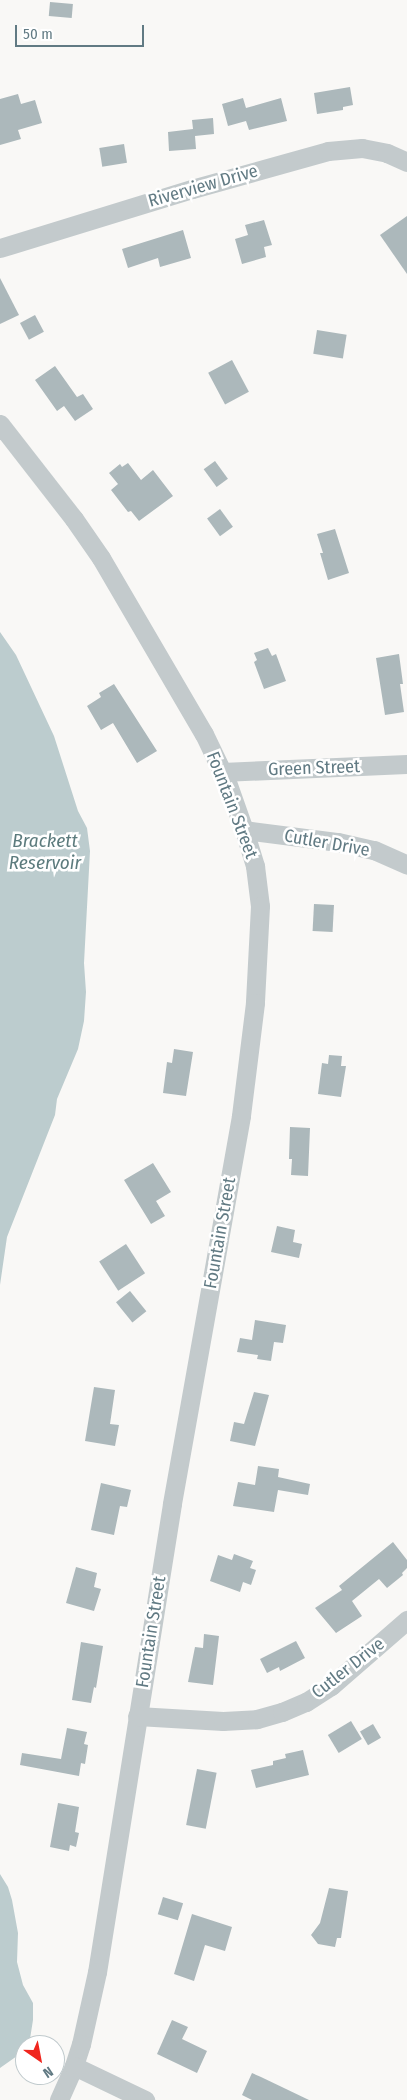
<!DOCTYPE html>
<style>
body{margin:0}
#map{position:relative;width:407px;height:2100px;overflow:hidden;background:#f9f8f6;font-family:"Fira Sans Condensed",sans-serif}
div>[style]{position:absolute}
.water>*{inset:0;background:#bcccce}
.building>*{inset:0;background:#acb8bb;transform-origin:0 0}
.minor>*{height:19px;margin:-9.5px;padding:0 9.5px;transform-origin:9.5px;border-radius:9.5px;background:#c3cacc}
span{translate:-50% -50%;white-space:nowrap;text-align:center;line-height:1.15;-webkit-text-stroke:5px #fff;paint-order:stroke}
.street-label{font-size:18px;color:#617a83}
.water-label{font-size:19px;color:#5c7b7d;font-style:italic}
.north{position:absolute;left:15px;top:2035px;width:50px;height:50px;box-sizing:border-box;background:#fff;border:1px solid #c0cacd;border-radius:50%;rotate:147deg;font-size:14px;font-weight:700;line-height:20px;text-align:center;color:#617a83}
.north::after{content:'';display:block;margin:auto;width:18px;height:22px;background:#f0261e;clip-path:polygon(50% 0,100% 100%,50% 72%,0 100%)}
.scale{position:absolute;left:15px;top:25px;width:129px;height:22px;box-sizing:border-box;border:2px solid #617a83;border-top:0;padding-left:6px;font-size:15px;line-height:18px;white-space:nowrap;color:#617a83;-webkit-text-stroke:4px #fff;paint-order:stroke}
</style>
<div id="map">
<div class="water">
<div style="clip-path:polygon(0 632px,16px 655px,54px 736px,78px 811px,87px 828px,90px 851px,84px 963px,86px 992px,84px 1021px,78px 1049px,57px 1099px,55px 1115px,7px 1237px,0 1285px)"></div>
<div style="clip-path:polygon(0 1874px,8px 1887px,12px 1900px,18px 1933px,17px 1962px,23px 1985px,33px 2003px,33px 2020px,30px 2039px,17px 2056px,0 2068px)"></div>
</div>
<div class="building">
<div style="left:50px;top:2px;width:23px;height:14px;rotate:5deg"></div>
<div style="clip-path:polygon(350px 87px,353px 105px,343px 107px,343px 110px,317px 114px,314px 93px)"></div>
<div style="clip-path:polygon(18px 94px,21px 104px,35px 100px,42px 123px,18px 130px,21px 139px,0 145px,0 99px)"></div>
<div style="clip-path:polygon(243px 98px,246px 108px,281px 98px,287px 121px,249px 130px,246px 121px,228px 126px,222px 104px)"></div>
<div style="clip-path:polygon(213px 118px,214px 134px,195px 136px,196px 149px,169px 151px,168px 132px,193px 129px,192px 120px)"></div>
<div style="left:124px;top:144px;width:19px;height:25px;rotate:81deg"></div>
<div style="clip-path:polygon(407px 216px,407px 274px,380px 235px)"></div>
<div style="clip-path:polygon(264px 220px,272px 245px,264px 247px,266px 257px,242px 264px,235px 239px,248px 235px,245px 225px)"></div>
<div style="clip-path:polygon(183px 230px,191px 258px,160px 267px,158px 258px,128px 268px,122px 249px)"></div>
<div style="clip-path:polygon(0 278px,19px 315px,0 324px)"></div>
<div style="left:35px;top:315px;width:19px;height:17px;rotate:62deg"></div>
<div style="left:317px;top:330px;width:30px;height:24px;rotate:9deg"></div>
<div style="left:232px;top:360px;width:36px;height:27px;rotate:62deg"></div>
<div style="clip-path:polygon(55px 366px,77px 397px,83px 394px,93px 409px,75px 421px,64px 406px,57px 411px,35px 380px)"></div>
<div style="left:215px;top:461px;width:22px;height:14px;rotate:54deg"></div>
<div style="clip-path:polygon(128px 463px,141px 480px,153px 470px,173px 496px,139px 521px,131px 511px,128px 512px,111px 490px,118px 484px,109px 473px,120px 464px,122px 467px)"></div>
<div style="left:220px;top:509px;width:22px;height:16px;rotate:54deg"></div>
<div style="clip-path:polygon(335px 529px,349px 573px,328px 580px,320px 553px,323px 553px,317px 534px)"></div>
<div style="clip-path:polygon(268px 648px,272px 656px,276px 654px,286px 681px,264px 689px,254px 662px,257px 660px,254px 653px)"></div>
<div style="clip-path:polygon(399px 654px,403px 684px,400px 684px,404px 712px,385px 715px,376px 658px)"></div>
<div style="clip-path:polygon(114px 684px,157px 751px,137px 763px,113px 723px,101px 730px,87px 706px,101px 697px,99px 693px)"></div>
<div style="left:314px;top:904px;width:20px;height:27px;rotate:3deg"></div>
<div style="clip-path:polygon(174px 1049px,193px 1052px,186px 1096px,163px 1093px,167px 1062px,172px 1063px)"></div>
<div style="clip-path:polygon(329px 1055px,342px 1056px,341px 1066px,346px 1066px,341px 1097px,318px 1094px,322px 1063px,328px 1064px)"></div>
<div style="clip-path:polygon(290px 1127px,310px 1128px,308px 1176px,291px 1175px,292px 1159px,289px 1159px)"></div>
<div style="clip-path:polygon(153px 1163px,171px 1192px,156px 1201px,165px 1216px,151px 1224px,124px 1180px)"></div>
<div style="clip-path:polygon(277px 1226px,295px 1230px,293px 1242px,302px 1244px,299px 1258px,271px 1252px)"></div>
<div style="left:126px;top:1244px;width:35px;height:32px;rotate:57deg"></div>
<div style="left:130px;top:1291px;width:26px;height:18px;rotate:51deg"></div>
<div style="clip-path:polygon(255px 1320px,286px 1325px,283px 1343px,274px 1342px,271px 1361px,257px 1359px,258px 1355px,237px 1352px,240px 1338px,252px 1340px)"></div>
<div style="clip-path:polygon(94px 1387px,115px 1390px,110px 1424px,119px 1425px,115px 1446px,85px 1441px)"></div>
<div style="clip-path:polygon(254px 1392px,269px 1395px,255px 1446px,230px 1441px,234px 1422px,244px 1424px)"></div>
<div style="clip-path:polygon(258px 1466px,279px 1469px,278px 1477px,310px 1484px,308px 1495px,278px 1490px,274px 1512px,233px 1506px,238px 1482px,255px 1485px)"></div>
<div style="clip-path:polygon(101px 1483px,131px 1490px,127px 1507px,120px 1506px,114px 1535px,91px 1530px)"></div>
<div style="clip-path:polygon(393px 1542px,407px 1560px,407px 1568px,402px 1573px,403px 1575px,387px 1588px,379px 1579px,352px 1601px,362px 1616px,336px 1633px,315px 1608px,342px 1590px,339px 1586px)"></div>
<div style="clip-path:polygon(234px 1554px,253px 1561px,250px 1568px,256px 1570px,251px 1585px,243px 1582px,240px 1592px,210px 1581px,218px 1555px,232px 1560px)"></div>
<div style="clip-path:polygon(76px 1567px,97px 1573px,94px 1587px,101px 1589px,94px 1611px,66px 1603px)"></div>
<div style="clip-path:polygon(204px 1634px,219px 1636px,213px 1685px,188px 1682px,195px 1647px,203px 1648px)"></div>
<div style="clip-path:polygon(296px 1641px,305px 1658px,280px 1671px,279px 1667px,267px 1673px,260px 1659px)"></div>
<div style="clip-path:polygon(81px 1642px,103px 1646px,96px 1688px,94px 1687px,91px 1703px,72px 1700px)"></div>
<div style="left:351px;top:1721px;width:21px;height:27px;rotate:59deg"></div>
<div style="left:373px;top:1724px;width:16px;height:15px;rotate:60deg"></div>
<div style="clip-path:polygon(67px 1728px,87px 1732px,84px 1744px,88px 1745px,85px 1764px,81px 1763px,79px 1776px,20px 1765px,22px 1753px,61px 1759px)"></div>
<div style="clip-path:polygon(303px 1750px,309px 1775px,256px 1788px,251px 1770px,273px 1765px,273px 1761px,286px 1758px,285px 1754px)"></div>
<div style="left:197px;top:1769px;width:20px;height:57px;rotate:11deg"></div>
<div style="clip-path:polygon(58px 1803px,79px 1807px,75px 1832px,79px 1833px,76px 1847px,70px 1845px,69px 1851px,50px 1847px)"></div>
<div style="clip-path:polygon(329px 1888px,348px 1891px,341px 1938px,337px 1938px,335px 1947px,318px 1944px,311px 1935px,320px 1923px)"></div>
<div style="left:163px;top:1897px;width:21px;height:18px;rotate:17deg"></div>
<div style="clip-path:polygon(192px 1914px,232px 1927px,225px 1951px,205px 1945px,194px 1981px,174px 1974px)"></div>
<div style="clip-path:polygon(172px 2020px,188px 2027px,182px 2039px,207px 2051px,197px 2073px,157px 2054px)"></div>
<div style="clip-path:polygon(252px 2073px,261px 2077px,309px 2100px,252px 2100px,242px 2095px)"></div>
</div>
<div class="minor">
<div style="left:0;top:248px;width:201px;rotate:-17.1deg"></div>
<div style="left:192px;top:189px;width:141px;rotate:-15.6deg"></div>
<div style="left:328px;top:151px;width:34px;rotate:-5deg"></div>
<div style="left:362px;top:148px;width:25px;rotate:11deg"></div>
<div style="left:387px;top:153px;width:22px;rotate:24deg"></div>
<div style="left:0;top:424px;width:120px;rotate:52.1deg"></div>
<div style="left:74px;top:519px;width:47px;rotate:55.3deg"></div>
<div style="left:101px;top:558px;width:204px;rotate:59.7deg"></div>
<div style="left:204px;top:734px;width:53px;rotate:64.4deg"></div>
<div style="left:227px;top:782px;width:51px;rotate:70.5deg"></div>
<div style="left:244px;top:830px;width:38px;rotate:73deg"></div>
<div style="left:255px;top:866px;width:40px;rotate:82.9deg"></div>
<div style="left:260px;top:906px;width:97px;rotate:93deg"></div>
<div style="left:255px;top:1003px;width:114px;rotate:97.1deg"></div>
<div style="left:241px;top:1116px;width:394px;rotate:100.1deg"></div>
<div style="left:172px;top:1504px;width:474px;rotate:99.1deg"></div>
<div style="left:97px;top:1972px;width:74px;rotate:102.5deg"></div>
<div style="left:81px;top:2044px;width:23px;rotate:108deg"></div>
<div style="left:74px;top:2066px;width:37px;rotate:114deg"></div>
<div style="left:222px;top:772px;width:185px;rotate:-2.5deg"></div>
<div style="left:244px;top:830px;width:95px;rotate:7.3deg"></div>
<div style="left:338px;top:842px;width:37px;rotate:13deg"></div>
<div style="left:374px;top:850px;width:36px;rotate:24deg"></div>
<div style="left:137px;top:1716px;width:86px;rotate:3.3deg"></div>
<div style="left:223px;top:1721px;width:34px;rotate:-3deg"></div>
<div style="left:257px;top:1719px;width:26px;rotate:-16deg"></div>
<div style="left:282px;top:1712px;width:26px;rotate:-23deg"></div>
<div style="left:306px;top:1702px;width:30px;rotate:-33deg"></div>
<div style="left:331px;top:1686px;width:101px;rotate:-41deg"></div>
<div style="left:74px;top:2066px;width:79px;rotate:25.6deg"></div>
</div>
<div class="street-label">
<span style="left:203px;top:186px;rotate:-16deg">Riverview Drive</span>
<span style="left:314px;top:768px;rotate:-2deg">Green Street</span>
<span style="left:232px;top:805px;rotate:69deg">Fountain Street</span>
<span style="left:327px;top:843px;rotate:10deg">Cutler Drive</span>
<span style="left:220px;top:1233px;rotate:-80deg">Fountain Street</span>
<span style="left:151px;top:1632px;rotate:-81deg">Fountain Street</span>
<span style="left:348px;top:1668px;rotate:-38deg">Cutler Drive</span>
</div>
<div class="water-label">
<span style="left:45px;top:852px">Brackett<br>Reservoir</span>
</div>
<div class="north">N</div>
<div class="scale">50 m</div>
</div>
